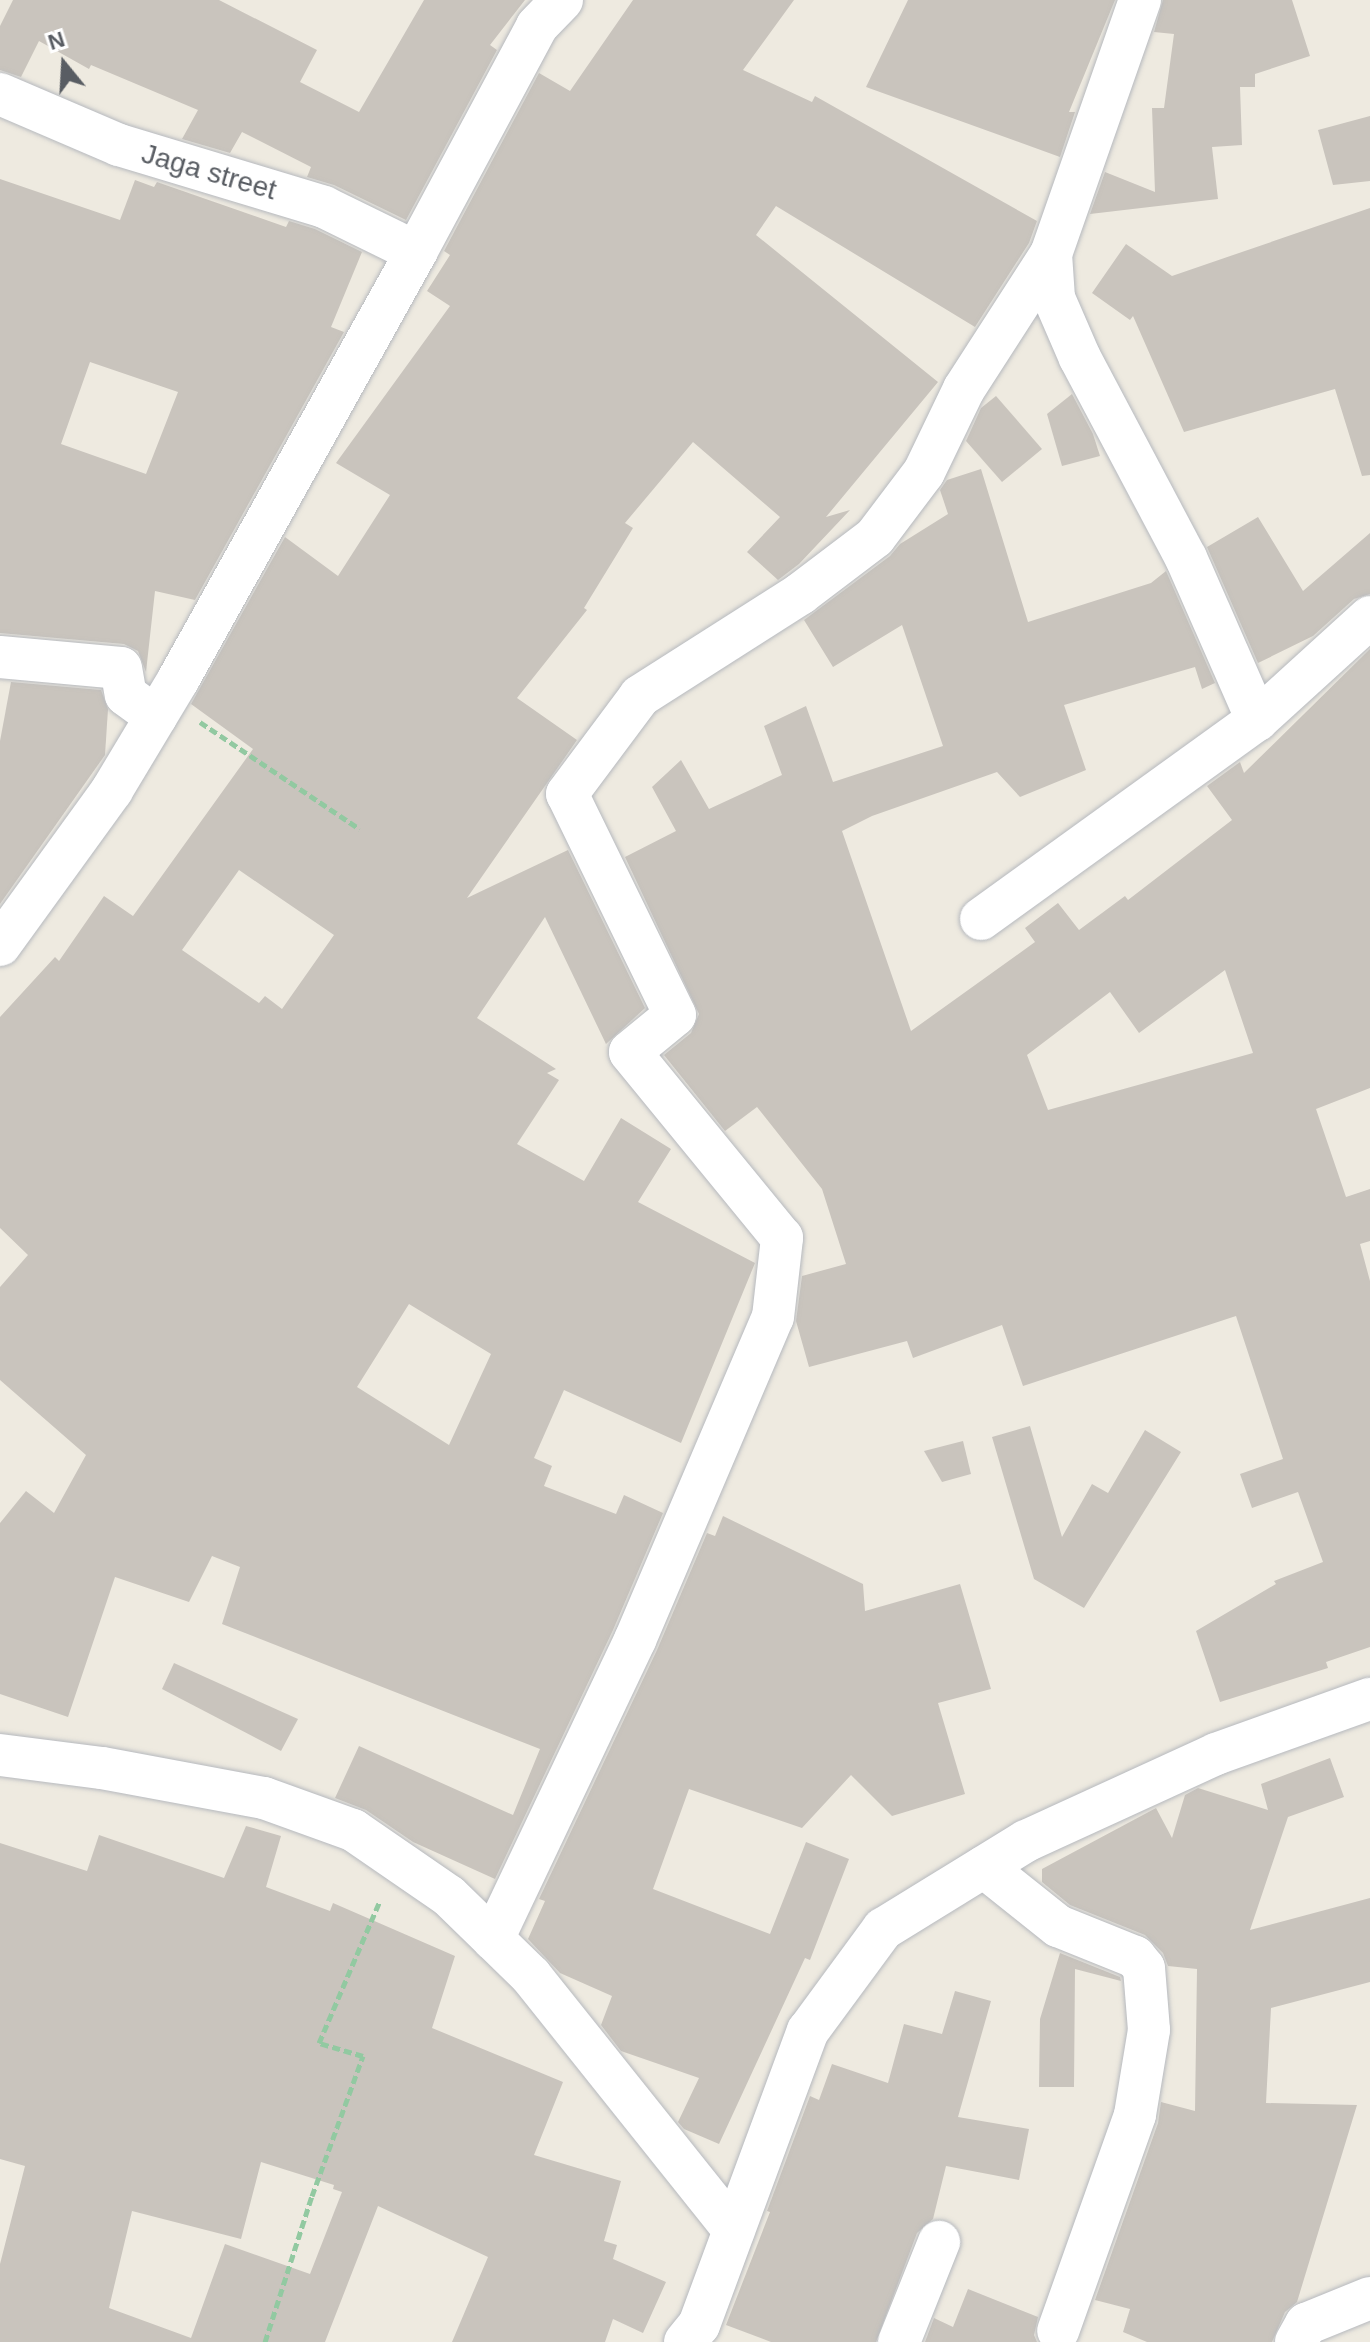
<!DOCTYPE html>
<style>
body{margin:0}
#map{position:relative;width:1370px;height:2342px;overflow:hidden;background:#eeeae0;font-family:Helvetica,sans-serif}
div>[style]{position:absolute}
.building>*{inset:0;background:#c9c4bd}
.path>*{height:5px;margin-top:-2.5px;transform-origin:0;background:repeating-linear-gradient(90deg,#92c9a1 0 8px,transparent 0 12px)}
.roads{filter:drop-shadow(0 0 2px #b6b9be) drop-shadow(0 0 2px #b6b9be)}
.minor>*{height:42px;margin:-21px;padding:0 21px;transform-origin:21px;border-radius:21px;background:#fff}
span{translate:-50% -50%;white-space:nowrap;text-align:center;line-height:1.15;-webkit-text-stroke:7px #fff;paint-order:stroke}
.street-label{font-size:28px;color:#595d63}
.north{position:absolute;left:24px;top:24px;width:80px;height:80px;-webkit-text-stroke:6px #fff;paint-order:stroke;rotate:342deg;font-size:22px;font-weight:700;line-height:32px;text-align:center;color:#595d63}
.north::after{content:'';display:block;margin:auto;width:28px;height:36px;background:#595d63;clip-path:polygon(50% 0,100% 100%,50% 72%,0 100%)}
</style>
<div id="map">
<div class="building">
<div style="clip-path:polygon(13px 0,219px 0,317px 50px,300px 82px,359px 112px,424px 0,525px 0,490px 45px,497px 50px,406px 220px,334px 185px,307px 177px,311px 167px,242px 132px,230px 153px,182px 139px,198px 110px,91px 65px,89px 69px,39px 41px,21px 77px,0 70px,0 26px)"></div>
<div style="clip-path:polygon(evenodd,633px 0,794px 0,743px 70px,812px 102px,815px 96px,1037px 221px,1029px 243px,975px 327px,776px 206px,756px 235px,938px 382px,826px 517px,850px 510px,799px 564px,778px 580px,747px 552px,780px 517px,693px 442px,625px 523px,633px 528px,584px 608px,587px 610px,517px 698px,577px 740px,467px 898px,568px 850px,645px 1008px,606px 1044px,545px 917px,477px 1018px,556px 1069px,547px 1073px,559px 1080px,517px 1144px,584px 1181px,621px 1118px,671px 1149px,638px 1202px,755px 1263px,681px 1443px,564px 1390px,534px 1458px,552px 1466px,544px 1486px,616px 1514px,624px 1495px,663px 1513px,613px 1630px,495px 1879px,413px 1842px,366px 1810px,335px 1798px,359px 1746px,513px 1815px,540px 1749px,222px 1624px,240px 1567px,212px 1556px,189px 1602px,115px 1577px,68px 1717px,0 1694px,0 1523px,26px 1491px,54px 1513px,86px 1455px,0 1380px,0 1287px,28px 1255px,0 1228px,0 1017px,55px 957px,59px 961px,104px 896px,133px 916px,253px 749px,191px 704px,285px 537px,338px 576px,390px 495px,336px 463px,450px 306px,427px 291px,450px 255px,444px 251px,539px 73px,570px 91px,633px 0,239px 870px,334px 935px,282px 1009px,265px 996px,259px 1003px,182px 950px,239px 870px,633px 0,409px 1304px,491px 1354px,449px 1445px,357px 1387px,409px 1304px)"></div>
<div style="clip-path:polygon(908px 0,1115px 0,1069px 112px,1075px 112px,1060px 157px,866px 87px)"></div>
<div style="clip-path:polygon(1163px 0,1292px 0,1310px 56px,1255px 74px,1255px 87px,1240px 87px,1242px 145px,1212px 147px,1218px 199px,1090px 214px,1105px 172px,1155px 192px,1152px 108px,1164px 108px,1174px 34px,1154px 32px)"></div>
<div style="clip-path:polygon(1370px 116px,1370px 181px,1333px 185px,1318px 130px)"></div>
<div style="clip-path:polygon(evenodd,0 179px,120px 220px,135px 180px,154px 187px,157px 182px,286px 227px,289px 221px,315px 229px,362px 252px,331px 327px,344px 332px,195px 600px,155px 591px,146px 672px,138px 651px,124px 644px,0 633px,0 179px,90px 362px,178px 392px,146px 474px,61px 444px,90px 362px)"></div>
<div style="clip-path:polygon(1370px 208px,1370px 475px,1362px 476px,1335px 389px,1184px 432px,1133px 316px,1130px 320px,1092px 293px,1126px 244px,1172px 276px)"></div>
<div style="clip-path:polygon(1072px 394px,1093px 434px,1100px 456px,1062px 466px,1047px 414px)"></div>
<div style="clip-path:polygon(996px 396px,1042px 449px,1002px 482px,966px 441px,981px 408px)"></div>
<div style="clip-path:polygon(evenodd,981px 469px,1028px 622px,1151px 583px,1166px 571px,1215px 683px,1202px 689px,1195px 667px,1064px 705px,1086px 770px,1020px 797px,997px 772px,872px 816px,842px 831px,911px 1031px,1035px 942px,1025px 928px,1058px 903px,1079px 930px,1125px 896px,1128px 900px,1232px 820px,1207px 786px,1240px 762px,1244px 773px,1370px 649px,1370px 1088px,1316px 1109px,1346px 1197px,1370px 1189px,1370px 1241px,1360px 1244px,1370px 1281px,1370px 1647px,1326px 1662px,1328px 1668px,1220px 1702px,1196px 1631px,1276px 1584px,1274px 1581px,1323px 1562px,1298px 1492px,1252px 1508px,1240px 1474px,1283px 1459px,1236px 1316px,1023px 1386px,1002px 1325px,913px 1358px,907px 1341px,809px 1367px,796px 1321px,802px 1276px,846px 1264px,822px 1189px,757px 1107px,725px 1131px,664px 1055px,691px 1033px,699px 1014px,625px 857px,676px 831px,652px 787px,681px 760px,709px 809px,782px 775px,764px 726px,806px 706px,833px 782px,943px 746px,902px 625px,833px 667px,804px 620px,890px 556px,900px 544px,948px 514px,940px 490px,947px 480px,981px 469px,1225px 970px,1253px 1053px,1048px 1110px,1027px 1055px,1110px 992px,1139px 1033px,1225px 970px)"></div>
<div style="clip-path:polygon(1258px 517px,1303px 591px,1370px 533px,1370px 594px,1354px 599px,1313px 636px,1258px 663px,1207px 547px)"></div>
<div style="clip-path:polygon(11px 682px,101px 690px,108px 709px,105px 755px,0 904px,0 741px)"></div>
<div style="clip-path:polygon(1030px 1426px,1062px 1537px,1092px 1484px,1108px 1493px,1145px 1430px,1181px 1452px,1084px 1608px,1034px 1579px,992px 1437px)"></div>
<div style="clip-path:polygon(963px 1441px,971px 1474px,942px 1482px,924px 1451px)"></div>
<div style="clip-path:polygon(723px 1516px,863px 1584px,865px 1611px,960px 1584px,991px 1689px,938px 1703px,965px 1794px,892px 1816px,851px 1775px,802px 1828px,689px 1789px,653px 1889px,770px 1934px,806px 1842px,849px 1859px,810px 1960px,805px 1958px,719px 2144px,684px 2129px,678px 2122px,699px 2078px,621px 2051px,601px 2025px,612px 1996px,560px 1973px,528px 1939px,545px 1901px,539px 1899px,657px 1650px,707px 1533px,715px 1536px)"></div>
<div style="clip-path:polygon(174px 1663px,298px 1719px,281px 1751px,162px 1689px)"></div>
<div style="clip-path:polygon(1330px 1758px,1344px 1797px,1288px 1817px,1250px 1930px,1370px 1898px,1370px 1982px,1271px 2008px,1266px 2103px,1357px 2105px,1297px 2302px,1285px 2312px,1272px 2342px,1147px 2342px,1123px 2332px,1130px 2309px,1095px 2300px,1158px 2123px,1161px 2102px,1195px 2111px,1197px 1969px,1168px 1966px,1163px 1953px,1145px 1935px,1070px 1905px,1042px 1882px,1042px 1869px,1156px 1808px,1172px 1838px,1185px 1795px,1198px 1788px,1268px 1810px,1261px 1784px)"></div>
<div style="clip-path:polygon(evenodd,246px 1826px,281px 1836px,266px 1887px,330px 1911px,333px 1903px,455px 1956px,432px 2028px,563px 2082px,534px 2155px,621px 2181px,604px 2241px,617px 2245px,613px 2259px,666px 2282px,643px 2333px,613px 2319px,605px 2342px,452px 2342px,488px 2257px,378px 2206px,325px 2342px,0 2342px,0 2264px,25px 2166px,0 2159px,0 1843px,87px 1871px,99px 1835px,224px 1878px,246px 1826px,261px 2162px,334px 2185px,333px 2189px,342px 2192px,310px 2274px,225px 2244px,191px 2338px,109px 2308px,132px 2211px,241px 2239px,261px 2162px)"></div>
<div style="clip-path:polygon(1060px 1953px,1120px 1977px,1121px 1981px,1075px 1969px,1074px 2087px,1039px 2087px,1040px 2019px)"></div>
<div style="clip-path:polygon(955px 1991px,991px 2001px,958px 2117px,1029px 2129px,1019px 2180px,946px 2166px,933px 2219px,917px 2233px,876px 2342px,771px 2342px,726px 2325px,770px 2212px,767px 2211px,810px 2096px,819px 2100px,832px 2064px,888px 2083px,904px 2024px,942px 2034px)"></div>
<div style="clip-path:polygon(968px 2289px,1038px 2317px,1034px 2335px,1037px 2342px,925px 2342px,934px 2318px,953px 2327px)"></div>
</div>
<div class="path">
<div style="left:200px;top:722px;width:192px;rotate:33.8deg"></div>
<div style="left:265px;top:2342px;width:153px;rotate:-72.2deg"></div>
<div style="left:312px;top:2196px;width:149px;rotate:-70deg"></div>
<div style="left:363px;top:2056px;width:46px;rotate:-163.5deg"></div>
<div style="left:319px;top:2043px;width:155px;rotate:-66.8deg"></div>
</div>
<div class="roads">
<div class="minor">
<div style="left:1140px;top:0;width:269px;rotate:109.3deg"></div>
<div style="left:1051px;top:254px;width:44px;rotate:86.1deg"></div>
<div style="left:1054px;top:298px;width:65px;rotate:66.6deg"></div>
<div style="left:1080px;top:358px;width:226px;rotate:62.1deg"></div>
<div style="left:1186px;top:558px;width:177px;rotate:66.3deg"></div>
<div style="left:0;top:94px;width:129px;rotate:23.2deg"></div>
<div style="left:119px;top:145px;width:214px;rotate:16.8deg"></div>
<div style="left:324px;top:207px;width:102px;rotate:26.1deg"></div>
<div style="left:0;top:657px;width:121px;rotate:5.2deg"></div>
<div style="left:121px;top:668px;width:27px;rotate:80deg"></div>
<div style="left:126px;top:695px;width:37px;rotate:36deg"></div>
<div style="left:981px;top:919px;width:340px;rotate:-35.8deg"></div>
<div style="left:1257px;top:720px;width:153px;rotate:-42.3deg"></div>
<div style="left:0;top:945px;width:191px;rotate:-54.1deg"></div>
<div style="left:112px;top:790px;width:128px;rotate:-59deg"></div>
<div style="left:178px;top:680px;width:490px;rotate:-60.9deg"></div>
<div style="left:416px;top:252px;width:256px;rotate:-61.8deg"></div>
<div style="left:537px;top:26px;width:36px;rotate:-46deg"></div>
<div style="left:0;top:1755px;width:103px;rotate:7.3deg"></div>
<div style="left:102px;top:1768px;width:165px;rotate:10.5deg"></div>
<div style="left:264px;top:1798px;width:95px;rotate:19.8deg"></div>
<div style="left:353px;top:1830px;width:116px;rotate:34.5deg"></div>
<div style="left:449px;top:1896px;width:115px;rotate:44.3deg"></div>
<div style="left:531px;top:1976px;width:325px;rotate:51.4deg"></div>
<div style="left:984px;top:1867px;width:95px;rotate:38.6deg"></div>
<div style="left:1058px;top:1926px;width:83px;rotate:21.9deg"></div>
<div style="left:1135px;top:1957px;width:14px;rotate:51deg"></div>
<div style="left:1144px;top:1968px;width:62px;rotate:85.4deg"></div>
<div style="left:1149px;top:2030px;width:86px;rotate:99.4deg"></div>
<div style="left:1135px;top:2115px;width:229px;rotate:109.6deg"></div>
<div style="left:493px;top:1939px;width:331px;rotate:-64.6deg"></div>
<div style="left:635px;top:1640px;width:351px;rotate:-66.9deg"></div>
<div style="left:773px;top:1317px;width:80px;rotate:-83.5deg"></div>
<div style="left:782px;top:1238px;width:240px;rotate:-129.3deg"></div>
<div style="left:630px;top:1052px;width:58px;rotate:-39.4deg"></div>
<div style="left:675px;top:1015px;width:246px;rotate:-116deg"></div>
<div style="left:567px;top:794px;width:122px;rotate:-53.3deg"></div>
<div style="left:640px;top:696px;width:190px;rotate:-32.5deg"></div>
<div style="left:800px;top:594px;width:94px;rotate:-37.2deg"></div>
<div style="left:875px;top:537px;width:81px;rotate:-53deg"></div>
<div style="left:924px;top:472px;width:92px;rotate:-64.3deg"></div>
<div style="left:964px;top:389px;width:161px;rotate:-57.2deg"></div>
<div style="left:685px;top:2342px;width:22px;rotate:-51deg"></div>
<div style="left:699px;top:2325px;width:314px;rotate:-69.7deg"></div>
<div style="left:808px;top:2031px;width:127px;rotate:-53.7deg"></div>
<div style="left:883px;top:1929px;width:168px;rotate:-31.6deg"></div>
<div style="left:1026px;top:1841px;width:209px;rotate:-24.6deg"></div>
<div style="left:1216px;top:1754px;width:164px;rotate:-19.7deg"></div>
<div style="left:899px;top:2342px;width:108px;rotate:-68.2deg"></div>
<div style="left:1296px;top:2342px;width:21px;rotate:-61deg"></div>
<div style="left:1306px;top:2324px;width:69px;rotate:-22.1deg"></div>
</div>
</div>
<div class="street-label">
<span style="left:209px;top:172px;rotate:16deg">Jaga street</span>
</div>
<div class="north">N</div>
</div>
